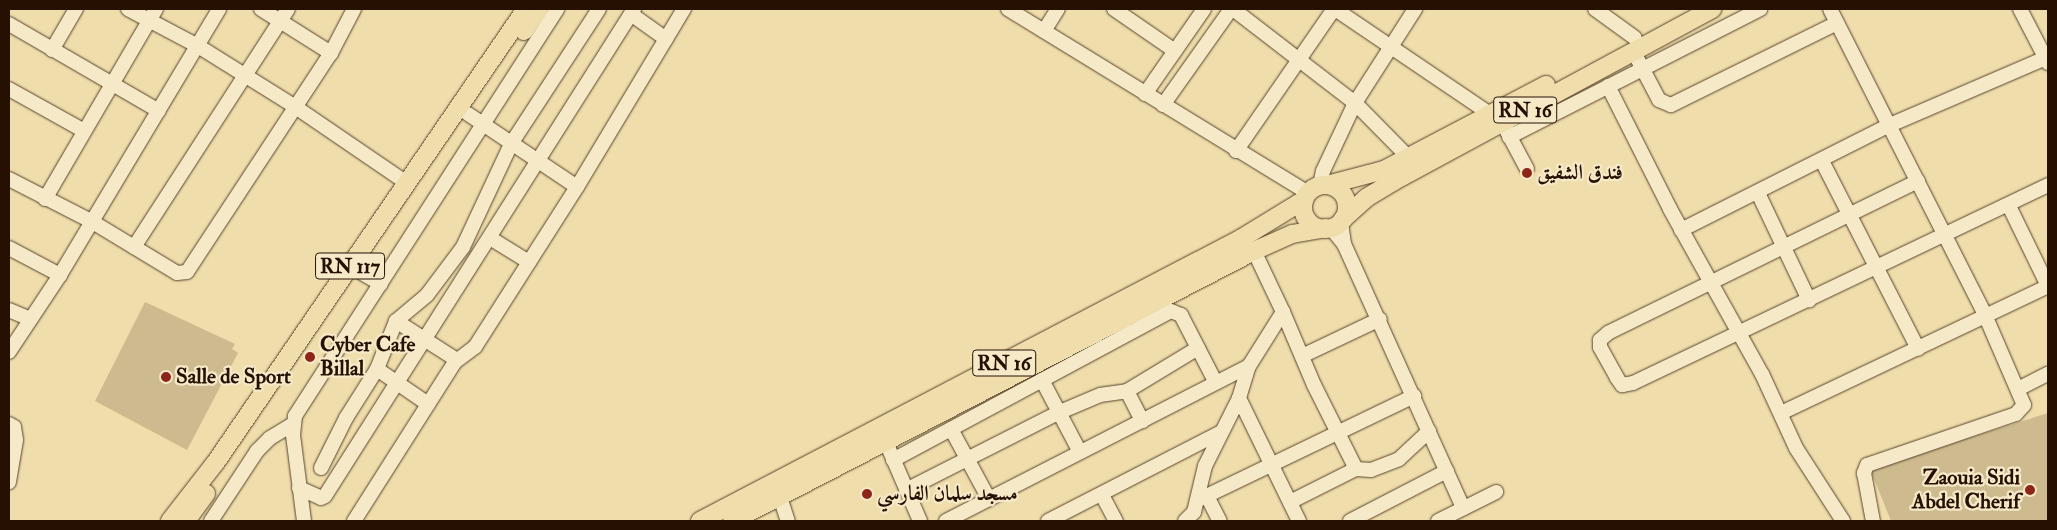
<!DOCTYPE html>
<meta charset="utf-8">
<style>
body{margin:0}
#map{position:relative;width:2057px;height:530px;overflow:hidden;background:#efddab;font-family:"IM FELL Double Pica",Amiri,serif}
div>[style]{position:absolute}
.green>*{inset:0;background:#cdba8e}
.roads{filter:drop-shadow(0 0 1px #58432c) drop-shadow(0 0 1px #58432c)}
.minor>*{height:14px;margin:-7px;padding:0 7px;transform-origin:7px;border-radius:7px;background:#f5e9c8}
.major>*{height:18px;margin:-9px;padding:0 9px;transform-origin:9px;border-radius:9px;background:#efddab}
.major>.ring{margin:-9px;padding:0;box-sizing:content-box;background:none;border:18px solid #efddab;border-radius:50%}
.dots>*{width:14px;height:14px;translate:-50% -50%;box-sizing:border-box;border:2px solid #f5e9c8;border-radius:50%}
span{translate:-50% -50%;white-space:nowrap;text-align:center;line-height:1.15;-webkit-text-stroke:4.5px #f5e9c8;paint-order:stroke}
.shield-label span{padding:1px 4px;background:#f5e9c8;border:1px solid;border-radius:4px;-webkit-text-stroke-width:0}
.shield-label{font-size:20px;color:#261002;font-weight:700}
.poi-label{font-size:21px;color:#261002;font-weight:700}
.left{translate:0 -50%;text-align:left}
.right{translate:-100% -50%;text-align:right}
.frame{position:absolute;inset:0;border:10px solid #261002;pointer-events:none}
</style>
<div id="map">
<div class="green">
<div style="clip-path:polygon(145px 302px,235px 344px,232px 349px,238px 353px,187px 450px,95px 401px)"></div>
<div style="clip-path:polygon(2048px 413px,2048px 521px,1891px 521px,1870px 469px)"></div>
</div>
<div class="roads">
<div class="minor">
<div style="left:128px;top:9px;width:79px;rotate:27.9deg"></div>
<div style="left:198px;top:46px;width:113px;rotate:32deg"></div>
<div style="left:294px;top:106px;width:137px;rotate:34.3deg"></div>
<div style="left:261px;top:9px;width:83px;rotate:32.2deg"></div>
<div style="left:1008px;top:9px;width:352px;rotate:31.5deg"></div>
<div style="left:1114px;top:9px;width:74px;rotate:34.5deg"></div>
<div style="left:1233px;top:9px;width:154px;rotate:37.6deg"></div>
<div style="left:1355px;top:103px;width:76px;rotate:45.5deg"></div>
<div style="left:1335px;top:9px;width:202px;rotate:34.1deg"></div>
<div style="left:1502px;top:122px;width:53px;rotate:62deg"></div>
<div style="left:1595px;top:9px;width:49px;rotate:35.9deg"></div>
<div style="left:1830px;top:9px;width:343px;rotate:63.1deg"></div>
<div style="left:1985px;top:315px;width:98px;rotate:66.6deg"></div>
<div style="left:2024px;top:405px;width:12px;rotate:132deg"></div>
<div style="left:2016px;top:414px;width:157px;rotate:161.1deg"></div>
<div style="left:1867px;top:465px;width:9px;rotate:111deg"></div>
<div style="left:1864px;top:473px;width:49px;rotate:79.4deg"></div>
<div style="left:2020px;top:9px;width:61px;rotate:62.6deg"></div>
<div style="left:631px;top:14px;width:43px;rotate:35.5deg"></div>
<div style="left:9px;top:24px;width:173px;rotate:30.1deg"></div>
<div style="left:1044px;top:31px;width:26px;rotate:-58deg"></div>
<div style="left:52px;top:50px;width:48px;rotate:-59.7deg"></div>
<div style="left:1638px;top:60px;width:45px;rotate:62.3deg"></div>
<div style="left:1659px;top:100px;width:13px;rotate:23deg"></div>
<div style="left:1671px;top:105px;width:185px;rotate:-26.3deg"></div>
<div style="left:1608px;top:86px;width:138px;rotate:63.2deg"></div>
<div style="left:1670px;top:209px;width:189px;rotate:60.9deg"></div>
<div style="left:1762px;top:374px;width:81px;rotate:65.3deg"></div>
<div style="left:1796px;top:448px;width:87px;rotate:57.2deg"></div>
<div style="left:9px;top:89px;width:86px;rotate:29.2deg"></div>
<div style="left:1145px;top:94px;width:103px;rotate:-55.2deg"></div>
<div style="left:1163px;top:105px;width:118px;rotate:-54.7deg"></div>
<div style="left:468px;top:114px;width:131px;rotate:33.8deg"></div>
<div style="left:1509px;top:137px;width:282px;rotate:-27deg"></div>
<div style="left:1236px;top:151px;width:173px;rotate:-55.4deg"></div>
<div style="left:1822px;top:161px;width:211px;rotate:62.9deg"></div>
<div style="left:9px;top:179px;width:92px;rotate:27.1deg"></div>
<div style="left:91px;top:221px;width:100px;rotate:31.2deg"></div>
<div style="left:177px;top:273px;width:10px;rotate:-6deg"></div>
<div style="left:187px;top:272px;width:262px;rotate:-56.7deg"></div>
<div style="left:331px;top:53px;width:50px;rotate:-62.4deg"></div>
<div style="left:1918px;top:181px;width:345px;rotate:153.9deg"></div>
<div style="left:1608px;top:333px;width:11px;rotate:139deg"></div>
<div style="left:1600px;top:340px;width:7px;rotate:90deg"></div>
<div style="left:1600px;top:347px;width:35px;rotate:61deg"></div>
<div style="left:1617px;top:378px;width:9px;rotate:54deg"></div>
<div style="left:1622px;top:385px;width:11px;rotate:-10deg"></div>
<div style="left:1633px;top:383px;width:460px;rotate:-25.5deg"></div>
<div style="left:1320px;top:185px;width:14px;rotate:-78deg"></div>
<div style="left:1323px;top:171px;width:75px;rotate:-64.8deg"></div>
<div style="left:1355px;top:103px;width:112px;rotate:-57.4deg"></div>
<div style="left:1758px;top:193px;width:119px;rotate:64.5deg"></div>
<div style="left:45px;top:199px;width:220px;rotate:-59.7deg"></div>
<div style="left:2009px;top:206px;width:89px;rotate:64deg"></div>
<div style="left:1331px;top:228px;width:21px;rotate:51deg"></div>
<div style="left:1344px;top:244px;width:22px;rotate:-98deg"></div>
<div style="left:1681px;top:230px;width:234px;rotate:-26.7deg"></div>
<div style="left:1890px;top:125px;width:172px;rotate:-23.3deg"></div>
<div style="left:490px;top:238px;width:46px;rotate:31.6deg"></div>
<div style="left:1344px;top:244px;width:290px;rotate:65.7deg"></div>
<div style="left:134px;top:247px;width:283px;rotate:-57.1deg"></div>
<div style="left:9px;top:248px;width:58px;rotate:27.9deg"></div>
<div style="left:360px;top:272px;width:24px;rotate:30deg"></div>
<div style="left:9px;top:310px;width:23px;rotate:23deg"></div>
<div style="left:1283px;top:312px;width:79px;rotate:67deg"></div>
<div style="left:1314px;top:385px;width:94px;rotate:63.4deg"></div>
<div style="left:396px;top:321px;width:72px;rotate:32.6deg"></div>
<div style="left:9px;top:352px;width:92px;rotate:-56.5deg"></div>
<div style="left:60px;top:275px;width:310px;rotate:-59.1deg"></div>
<div style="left:1302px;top:356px;width:86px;rotate:-25.4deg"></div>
<div style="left:377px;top:369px;width:62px;rotate:34.5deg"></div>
<div style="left:1042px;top:380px;width:81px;rotate:62.2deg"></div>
<div style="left:2018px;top:389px;width:34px;rotate:-27deg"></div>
<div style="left:1127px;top:391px;width:34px;rotate:63deg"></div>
<div style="left:1239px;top:398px;width:137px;rotate:64deg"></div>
<div style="left:1781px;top:413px;width:296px;rotate:-25.4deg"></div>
<div style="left:9px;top:424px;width:6px;rotate:31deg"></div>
<div style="left:14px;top:427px;width:13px;rotate:81deg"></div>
<div style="left:16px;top:440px;width:43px;rotate:99.5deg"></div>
<div style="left:951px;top:429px;width:80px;rotate:61.5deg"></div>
<div style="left:882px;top:433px;width:96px;rotate:66.6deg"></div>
<div style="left:893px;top:460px;width:315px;rotate:-28.2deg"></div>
<div style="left:1171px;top:311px;width:11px;rotate:22deg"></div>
<div style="left:1181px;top:315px;width:76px;rotate:62.8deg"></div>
<div style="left:321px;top:468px;width:56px;rotate:-63.4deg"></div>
<div style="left:346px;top:418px;width:58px;rotate:-57.7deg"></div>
<div style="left:377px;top:369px;width:52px;rotate:-68.4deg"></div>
<div style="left:396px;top:321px;width:40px;rotate:-40deg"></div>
<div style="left:427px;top:295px;width:60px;rotate:-53.1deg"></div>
<div style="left:463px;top:247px;width:114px;rotate:-65deg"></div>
<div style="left:511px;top:144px;width:161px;rotate:-56.9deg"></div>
<div style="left:299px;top:488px;width:24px;rotate:24deg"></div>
<div style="left:321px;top:498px;width:4px;rotate:-27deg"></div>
<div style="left:325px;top:496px;width:577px;rotate:-57.6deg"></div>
<div style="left:906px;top:490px;width:173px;rotate:-26.9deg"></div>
<div style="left:1060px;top:412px;width:43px;rotate:-23deg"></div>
<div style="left:1100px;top:395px;width:27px;rotate:-8deg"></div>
<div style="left:1127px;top:391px;width:83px;rotate:-31.2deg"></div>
<div style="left:1102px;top:495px;width:30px;rotate:62deg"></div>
<div style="left:1207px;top:496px;width:28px;rotate:63deg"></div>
<div style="left:780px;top:497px;width:25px;rotate:72deg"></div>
<div style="left:1198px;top:500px;width:240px;rotate:-25.7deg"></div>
<div style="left:1290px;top:502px;width:74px;rotate:-26.6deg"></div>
<div style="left:1356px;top:469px;width:15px;rotate:4deg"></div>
<div style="left:1371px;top:470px;width:30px;rotate:-21deg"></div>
<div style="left:1399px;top:459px;width:41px;rotate:-43deg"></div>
<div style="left:211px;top:521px;width:84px;rotate:-56.7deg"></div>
<div style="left:257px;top:451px;width:18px;rotate:-45deg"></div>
<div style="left:270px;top:438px;width:27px;rotate:-31deg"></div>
<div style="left:304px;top:521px;width:87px;rotate:-97.3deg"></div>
<div style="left:293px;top:435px;width:19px;rotate:-84deg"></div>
<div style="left:295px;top:416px;width:484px;rotate:-57.2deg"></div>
<div style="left:354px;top:521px;width:188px;rotate:-57.6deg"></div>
<div style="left:455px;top:362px;width:25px;rotate:-37deg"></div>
<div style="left:475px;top:347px;width:190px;rotate:-57.5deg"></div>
<div style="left:577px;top:187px;width:208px;rotate:-59deg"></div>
<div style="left:946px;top:521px;width:340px;rotate:-27.1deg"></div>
<div style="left:1048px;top:521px;width:195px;rotate:-27.2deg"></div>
<div style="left:1185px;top:521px;width:13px;rotate:-45deg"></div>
<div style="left:1194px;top:512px;width:47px;rotate:-76.6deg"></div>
<div style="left:1205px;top:466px;width:76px;rotate:-63.4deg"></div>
<div style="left:1239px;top:398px;width:34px;rotate:-73deg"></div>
<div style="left:1249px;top:366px;width:64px;rotate:-57.8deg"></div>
<div style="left:1283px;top:312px;width:68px;rotate:-115.4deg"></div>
<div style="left:1350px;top:521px;width:109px;rotate:-27.3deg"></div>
<div style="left:1438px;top:521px;width:65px;rotate:-26.6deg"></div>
</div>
<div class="major">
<div style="left:524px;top:31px;width:27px;rotate:-56deg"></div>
<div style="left:1327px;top:185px;width:59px;rotate:-14.7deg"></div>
<div style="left:1384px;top:170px;width:183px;rotate:-27.7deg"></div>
<div class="ring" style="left:1303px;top:185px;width:26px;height:26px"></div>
<div style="left:1343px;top:219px;width:31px;rotate:-42deg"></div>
<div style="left:1366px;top:198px;width:33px;rotate:-31deg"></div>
<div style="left:1394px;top:181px;width:362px;rotate:-28.4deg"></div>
<div style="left:170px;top:521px;width:75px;rotate:-52.1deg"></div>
<div style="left:216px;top:462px;width:549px;rotate:-55.62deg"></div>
<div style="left:186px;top:521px;width:34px;rotate:-54deg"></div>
<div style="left:700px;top:521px;width:611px;rotate:-27.57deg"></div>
<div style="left:1242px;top:238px;width:73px;rotate:-31.5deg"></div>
<div style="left:732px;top:521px;width:588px;rotate:-27.35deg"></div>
<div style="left:1254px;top:251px;width:42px;rotate:-24.1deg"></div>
<div style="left:1292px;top:234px;width:34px;rotate:-10deg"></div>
</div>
</div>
<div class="dots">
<div style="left:1527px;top:173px;background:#8f2418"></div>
<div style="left:310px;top:357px;background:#8f2418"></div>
<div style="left:166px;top:377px;background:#8f2418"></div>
<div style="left:2030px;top:490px;background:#8f2418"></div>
<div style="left:867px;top:494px;background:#8f2418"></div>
</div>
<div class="shield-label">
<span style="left:1525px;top:110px">RN 16</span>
<span style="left:350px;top:266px">RN 117</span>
<span style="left:1004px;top:363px">RN 16</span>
</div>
<div class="poi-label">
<span class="left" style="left:1537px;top:173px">فندق الشفيق</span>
<span class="left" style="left:320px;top:357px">Cyber Cafe<br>Billal</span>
<span class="left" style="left:176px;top:377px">Salle de Sport</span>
<span class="right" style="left:2020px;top:490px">Zaouia Sidi<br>Abdel Cherif</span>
<span class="left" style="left:877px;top:494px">مسجد سلمان الفارسي</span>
</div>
<div class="frame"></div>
</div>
